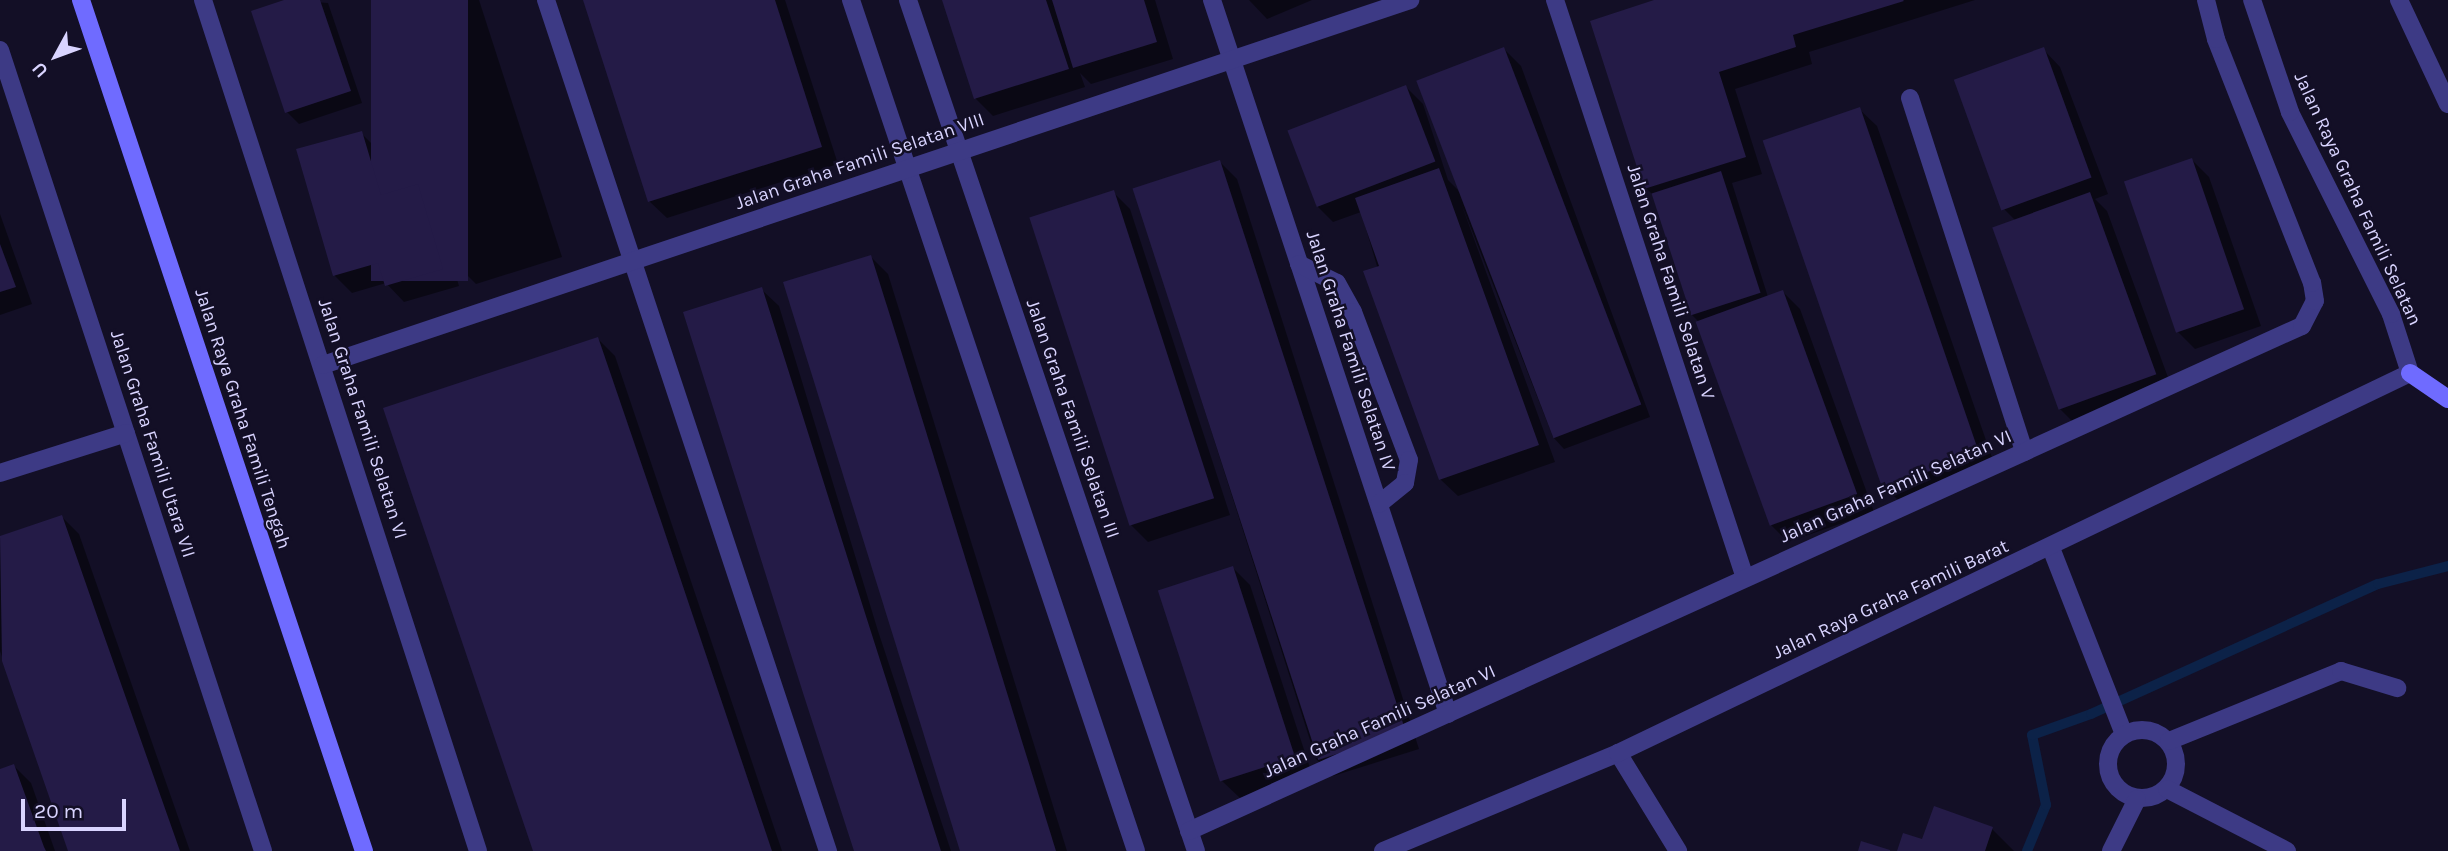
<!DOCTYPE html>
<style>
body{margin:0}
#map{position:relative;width:2448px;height:851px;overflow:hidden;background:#130f26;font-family:Karla,sans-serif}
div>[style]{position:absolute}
.shadow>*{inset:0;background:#0007}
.stream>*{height:10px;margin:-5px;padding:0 5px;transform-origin:5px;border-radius:5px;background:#0c2248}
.building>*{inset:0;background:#241b47;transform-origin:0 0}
.street>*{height:18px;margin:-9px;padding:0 9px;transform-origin:9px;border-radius:9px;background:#3d3a85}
.street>.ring{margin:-9px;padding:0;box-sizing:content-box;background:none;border:18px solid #3d3a85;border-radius:50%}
.secondary>*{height:18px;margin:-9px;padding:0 9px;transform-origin:9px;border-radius:9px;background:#6f6bff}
span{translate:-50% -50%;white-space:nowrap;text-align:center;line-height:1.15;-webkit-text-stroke:5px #130f26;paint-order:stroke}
.street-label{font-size:19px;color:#d9d4ff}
.north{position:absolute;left:21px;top:21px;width:70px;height:70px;-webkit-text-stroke:5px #130f26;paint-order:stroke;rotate:229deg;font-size:19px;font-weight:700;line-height:28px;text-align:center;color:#d9d4ff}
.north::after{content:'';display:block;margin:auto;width:24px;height:32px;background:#d9d4ff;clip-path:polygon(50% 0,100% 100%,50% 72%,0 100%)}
.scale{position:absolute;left:21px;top:799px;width:105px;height:32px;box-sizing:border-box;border:4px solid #d9d4ff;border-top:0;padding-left:9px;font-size:21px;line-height:24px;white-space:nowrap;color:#d9d4ff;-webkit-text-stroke:5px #130f26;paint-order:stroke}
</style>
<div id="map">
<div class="shadow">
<div style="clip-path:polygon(289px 0,328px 3px,362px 103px,299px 124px,287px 112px)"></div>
<div style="clip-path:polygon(372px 0,479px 0,562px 257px,476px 284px,459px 267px)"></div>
<div style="clip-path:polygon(585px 0,785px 0,838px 164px,667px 218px,649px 201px)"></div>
<div style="clip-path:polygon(944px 0,1155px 0,1173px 59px,1091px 84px,1080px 73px,1085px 87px,993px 116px,976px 99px)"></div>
<div style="clip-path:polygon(1249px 0,1312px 0,1267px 19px)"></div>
<div style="clip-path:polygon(1660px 0,1975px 0,1809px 52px,1812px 64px,1735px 89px,1762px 174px,1732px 183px,1768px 297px,1783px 292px,1800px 309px,1874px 512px,1788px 542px,1771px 525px,1699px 322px,1691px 314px,1653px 195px,1646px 188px)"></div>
<div style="clip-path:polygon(1504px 49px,1521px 66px,1650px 417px,1564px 449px,1553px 437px,1461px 203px,1555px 462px,1458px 496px,1440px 479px,1361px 212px,1333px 222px,1316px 205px,1406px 87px,1423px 104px,1448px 180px,1461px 193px)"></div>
<div style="clip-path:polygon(2043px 49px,2060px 67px,2108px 194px,2095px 199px,2107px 211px,2173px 391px,2077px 426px,2060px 409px,2016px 221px,2004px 209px)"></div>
<div style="clip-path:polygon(1859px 109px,1877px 126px,1997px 472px,1902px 504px,1885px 487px)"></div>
<div style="clip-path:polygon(361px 133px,373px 145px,388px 195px,417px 186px,435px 204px,459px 286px,404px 302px,386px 283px,352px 293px,335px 276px)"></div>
<div style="clip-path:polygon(2192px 160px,2209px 177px,2261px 326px,2195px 349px,2178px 332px,2126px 183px)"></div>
<div style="clip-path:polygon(1220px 162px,1237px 179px,1419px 749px,1333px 776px,1316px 759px,1134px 189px)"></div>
<div style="clip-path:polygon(1113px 192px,1130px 209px,1230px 515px,1148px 542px,1131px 525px)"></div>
<div style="clip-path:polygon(0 214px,32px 304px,0 315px)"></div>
<div style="clip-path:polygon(871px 257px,888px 274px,1067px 851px,962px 851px)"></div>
<div style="clip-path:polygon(761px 289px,779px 306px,878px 631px,951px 851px,856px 851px)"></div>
<div style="clip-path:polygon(598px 339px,615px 356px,782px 851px,535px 851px)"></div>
<div style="clip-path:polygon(62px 517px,79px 534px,190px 851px,70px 851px,0 651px,0 538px)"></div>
<div style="clip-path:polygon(1233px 568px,1250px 585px,1312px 774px,1240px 798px,1222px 781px)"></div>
<div style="clip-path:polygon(14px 766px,31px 783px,55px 851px,0 851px,0 770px)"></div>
<div style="clip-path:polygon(1935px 808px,1992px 829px,2014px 851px,1899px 851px,1923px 841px)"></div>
</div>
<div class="stream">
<div style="left:2027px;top:851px;width:50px;rotate:-67.6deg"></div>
<div style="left:2046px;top:805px;width:71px;rotate:-101.3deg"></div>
<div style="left:2032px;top:735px;width:63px;rotate:-19.6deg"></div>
<div style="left:2091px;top:714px;width:315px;rotate:-24.4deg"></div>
<div style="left:2378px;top:584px;width:72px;rotate:-14.4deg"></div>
</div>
<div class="building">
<div style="clip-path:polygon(284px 0,320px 0,351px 91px,285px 113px,251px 11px)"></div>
<div style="left:371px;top:0;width:97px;height:281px"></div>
<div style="clip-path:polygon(583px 0,775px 0,822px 147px,648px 202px)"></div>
<div style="clip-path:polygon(942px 0,1046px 0,1069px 69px,974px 99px)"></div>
<div style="clip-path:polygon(1052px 0,1144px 0,1157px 42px,1073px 68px)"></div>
<div style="clip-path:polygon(1654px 0,1903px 0,1904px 1px,1793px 35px,1796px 47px,1719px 72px,1746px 157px,1644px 189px,1590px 21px)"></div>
<div style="left:1504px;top:47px;width:383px;height:94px;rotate:69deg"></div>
<div style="left:2044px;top:47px;width:139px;height:96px;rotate:70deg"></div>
<div style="left:1406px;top:85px;width:82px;height:127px;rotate:69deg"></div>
<div style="left:1860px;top:107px;width:367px;height:103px;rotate:71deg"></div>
<div style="clip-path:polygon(362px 131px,381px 195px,418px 184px,443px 269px,385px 286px,378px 263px,333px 276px,296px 149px)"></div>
<div style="left:2192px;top:158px;width:160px;height:72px;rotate:71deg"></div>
<div style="left:1220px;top:160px;width:601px;height:92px;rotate:72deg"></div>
<div style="clip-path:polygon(1439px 168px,1539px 445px,1439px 480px,1363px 271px,1379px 266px,1355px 198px)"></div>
<div style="left:1721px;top:171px;width:128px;height:73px;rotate:72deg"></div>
<div style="left:1114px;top:190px;width:324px;height:89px;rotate:72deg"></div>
<div style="left:2090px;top:192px;width:194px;height:104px;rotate:70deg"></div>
<div style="clip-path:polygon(0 244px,16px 287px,0 292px)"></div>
<div style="clip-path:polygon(871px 255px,902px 354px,1056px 851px,960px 851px,783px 282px)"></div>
<div style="clip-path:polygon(762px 287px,865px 613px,941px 851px,854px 851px,804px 696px,683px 312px)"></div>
<div style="left:1783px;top:290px;width:217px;height:93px;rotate:70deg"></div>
<div style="clip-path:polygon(598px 337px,661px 521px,772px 851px,533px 851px,418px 512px,383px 408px)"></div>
<div style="clip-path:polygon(62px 515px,101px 627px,180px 851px,68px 851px,2px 661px,0 536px)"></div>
<div style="left:1233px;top:566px;width:201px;height:79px;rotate:72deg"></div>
<div style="clip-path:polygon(14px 764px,44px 847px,46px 851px,0 851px,0 769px)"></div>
<div style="clip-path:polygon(1934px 806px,1993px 827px,1985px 851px,1897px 851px,1903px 833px,1922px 839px)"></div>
<div style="clip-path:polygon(1861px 841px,1890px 850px,1890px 851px,1858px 851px)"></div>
</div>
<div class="street">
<div style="left:203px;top:0;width:894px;rotate:72.09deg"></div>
<div style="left:546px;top:0;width:897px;rotate:71.67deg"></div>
<div style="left:851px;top:0;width:897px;rotate:71.48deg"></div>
<div style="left:908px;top:0;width:898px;rotate:71.3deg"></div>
<div style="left:1212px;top:0;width:752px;rotate:71.71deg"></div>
<div style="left:1555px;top:0;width:608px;rotate:71.8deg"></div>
<div style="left:2399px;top:0;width:115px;rotate:64.8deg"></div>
<div style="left:0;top:50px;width:843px;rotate:71.82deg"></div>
<div style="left:1910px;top:98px;width:372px;rotate:72.1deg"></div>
<div style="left:1299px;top:264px;width:42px;rotate:26.6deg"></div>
<div style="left:1337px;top:283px;width:33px;rotate:61deg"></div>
<div style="left:1353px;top:312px;width:158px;rotate:69.3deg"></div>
<div style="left:1409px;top:460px;width:23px;rotate:100deg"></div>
<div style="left:1405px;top:483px;width:33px;rotate:141deg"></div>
<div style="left:323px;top:365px;width:1147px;rotate:-18.56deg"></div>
<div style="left:0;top:473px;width:132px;rotate:-17.6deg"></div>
<div style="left:2051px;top:548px;width:200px;rotate:68.6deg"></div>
<div class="ring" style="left:2108px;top:730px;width:50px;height:50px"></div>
<div style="left:2169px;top:741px;width:186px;rotate:-22.1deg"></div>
<div style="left:2341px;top:671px;width:59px;rotate:16.9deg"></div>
<div style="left:1618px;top:753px;width:115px;rotate:58.5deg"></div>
<div style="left:2167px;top:789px;width:135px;rotate:27.3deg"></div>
<div style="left:1189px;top:831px;width:1222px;rotate:-24.41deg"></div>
<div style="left:2302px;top:326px;width:28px;rotate:-63deg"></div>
<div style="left:2315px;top:301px;width:18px;rotate:-99deg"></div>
<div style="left:2312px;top:283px;width:262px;rotate:-111.5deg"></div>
<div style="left:2216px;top:39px;width:40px;rotate:-104.4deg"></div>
<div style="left:1383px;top:851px;width:255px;rotate:-22.6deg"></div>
<div style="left:1618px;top:753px;width:878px;rotate:-25.63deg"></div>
<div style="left:2410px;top:373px;width:62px;rotate:-107.9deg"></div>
<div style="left:2391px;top:314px;width:226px;rotate:-116.6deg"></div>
<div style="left:2290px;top:112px;width:118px;rotate:-108.7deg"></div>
<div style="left:2111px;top:851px;width:58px;rotate:-63.4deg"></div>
</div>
<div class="secondary">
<div style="left:81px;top:0;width:897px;rotate:71.61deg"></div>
<div style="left:2410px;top:373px;width:46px;rotate:34.4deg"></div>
</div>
<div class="street-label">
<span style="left:860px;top:162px;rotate:-19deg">Jalan Graha Famili Selatan VIII</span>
<span style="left:2357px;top:199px;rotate:65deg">Jalan Raya Graha Famili Selatan</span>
<span style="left:1670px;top:282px;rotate:72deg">Jalan Graha Famili Selatan V</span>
<span style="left:1350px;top:351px;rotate:72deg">Jalan Graha Famili Selatan IV</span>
<span style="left:242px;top:419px;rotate:72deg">Jalan Raya Graha Famili Tengah</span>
<span style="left:362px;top:419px;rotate:72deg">Jalan Graha Famili Selatan VI</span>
<span style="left:1072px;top:419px;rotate:71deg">Jalan Graha Famili Selatan III</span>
<span style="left:152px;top:444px;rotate:72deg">Jalan Graha Famili Utara VII</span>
<span style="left:1896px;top:487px;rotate:-24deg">Jalan Graha Famili Selatan VI</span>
<span style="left:1891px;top:600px;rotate:-25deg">Jalan Raya Graha Famili Barat</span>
<span style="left:1380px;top:722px;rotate:-24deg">Jalan Graha Famili Selatan VI</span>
</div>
<div class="north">U</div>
<div class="scale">20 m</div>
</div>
